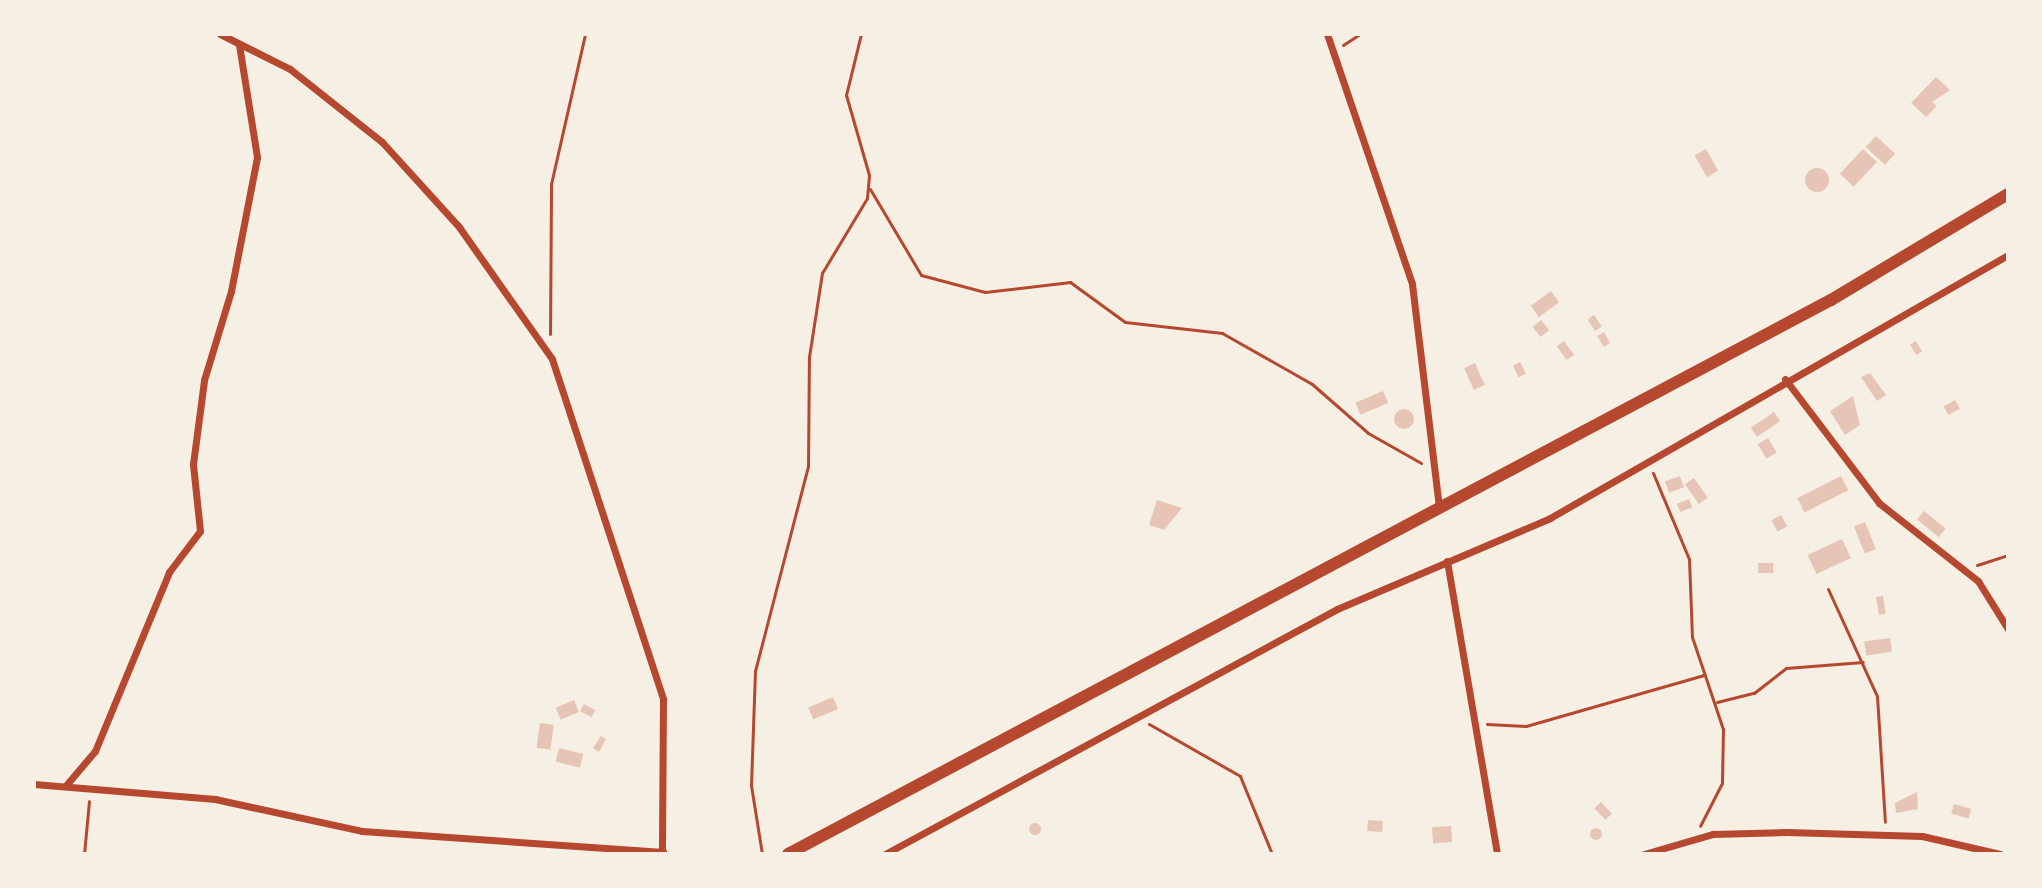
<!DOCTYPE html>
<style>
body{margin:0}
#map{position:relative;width:2042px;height:888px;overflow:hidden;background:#f6efe4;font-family:Signika,sans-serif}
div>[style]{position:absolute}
.building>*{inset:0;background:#e6c5b7;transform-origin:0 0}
.round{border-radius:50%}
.path>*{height:3px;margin:-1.5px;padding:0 1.5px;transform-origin:1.5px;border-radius:1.5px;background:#b5482f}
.minor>*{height:7px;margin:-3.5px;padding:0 3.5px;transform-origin:3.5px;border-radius:3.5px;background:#b5482f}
.trunk>*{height:12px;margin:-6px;padding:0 6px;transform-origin:6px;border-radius:6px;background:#b5482f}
span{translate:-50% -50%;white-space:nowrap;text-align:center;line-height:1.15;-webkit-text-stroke:7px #f6efe4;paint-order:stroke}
.frame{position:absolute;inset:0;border:36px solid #f6efe4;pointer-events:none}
</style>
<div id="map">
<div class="building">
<div style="clip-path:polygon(1936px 77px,1950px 90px,1932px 102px,1937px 106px,1926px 117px,1911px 103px)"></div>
<div style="left:1876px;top:136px;width:26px;height:15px;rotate:43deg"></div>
<div style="left:1706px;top:149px;width:25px;height:13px;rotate:61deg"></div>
<div style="left:1863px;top:149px;width:19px;height:34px;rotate:43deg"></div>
<div class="round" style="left:1805px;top:168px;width:24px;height:24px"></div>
<div style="left:1551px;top:291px;width:14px;height:25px;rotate:54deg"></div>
<div style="left:1594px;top:315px;width:14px;height:8px;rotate:56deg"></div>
<div style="left:1541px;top:320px;width:13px;height:11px;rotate:51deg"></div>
<div style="clip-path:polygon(1604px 332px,1610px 343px,1604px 347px,1597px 336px)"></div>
<div style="left:1564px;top:341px;width:17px;height:9px;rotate:54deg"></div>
<div style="left:1916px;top:341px;width:12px;height:7px;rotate:59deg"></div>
<div style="left:1520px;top:362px;width:13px;height:8px;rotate:63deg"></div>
<div style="left:1475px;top:363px;width:24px;height:12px;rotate:66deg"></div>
<div style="clip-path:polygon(1870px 373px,1886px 395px,1877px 401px,1861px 377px)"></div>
<div style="left:1383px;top:391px;width:13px;height:30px;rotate:67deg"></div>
<div style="clip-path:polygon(1853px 396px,1860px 425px,1845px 435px,1830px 411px)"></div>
<div style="left:1955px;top:400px;width:10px;height:13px;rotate:61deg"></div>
<div class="round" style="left:1394px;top:409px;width:20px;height:20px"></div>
<div style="left:1774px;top:412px;width:11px;height:28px;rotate:56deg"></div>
<div style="left:1768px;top:438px;width:17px;height:12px;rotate:59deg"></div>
<div style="left:1680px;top:476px;width:12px;height:16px;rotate:70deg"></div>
<div style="left:1841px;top:476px;width:16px;height:49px;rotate:63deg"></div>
<div style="left:1694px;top:478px;width:24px;height:11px;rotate:55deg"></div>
<div style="left:1689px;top:499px;width:9px;height:13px;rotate:69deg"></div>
<div style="clip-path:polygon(1157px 500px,1182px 508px,1164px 530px,1149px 525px)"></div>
<div style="left:1924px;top:511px;width:28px;height:11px;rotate:39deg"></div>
<div style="left:1781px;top:515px;width:13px;height:11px;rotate:61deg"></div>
<div style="left:1865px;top:522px;width:29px;height:12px;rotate:68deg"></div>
<div style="left:1842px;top:539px;width:21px;height:38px;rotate:65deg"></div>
<div style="left:1758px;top:563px;width:15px;height:10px"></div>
<div style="left:1883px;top:596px;width:18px;height:7px;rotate:81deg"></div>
<div style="left:1890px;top:638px;width:14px;height:26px;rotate:82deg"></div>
<div style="left:833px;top:697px;width:13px;height:27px;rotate:67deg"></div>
<div style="left:574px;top:700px;width:13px;height:20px;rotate:67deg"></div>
<div style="left:584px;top:704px;width:13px;height:8px;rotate:29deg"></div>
<div style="left:540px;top:723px;width:14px;height:25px;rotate:8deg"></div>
<div style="clip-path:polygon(601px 736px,606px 739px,599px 752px,593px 748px)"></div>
<div style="left:559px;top:748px;width:25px;height:14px;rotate:14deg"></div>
<div style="clip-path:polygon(1917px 792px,1918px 809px,1896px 813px,1895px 803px)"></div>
<div style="left:1601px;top:802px;width:16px;height:9px;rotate:47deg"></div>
<div style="left:1954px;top:804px;width:18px;height:10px;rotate:16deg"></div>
<div style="left:1368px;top:820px;width:15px;height:11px;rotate:4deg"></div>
<div class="round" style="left:1029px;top:823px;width:12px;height:12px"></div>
<div style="left:1451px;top:826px;width:16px;height:19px;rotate:86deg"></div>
<div class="round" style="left:1590px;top:828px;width:12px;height:12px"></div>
</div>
<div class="path">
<div style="left:1343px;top:45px;width:20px;rotate:-33deg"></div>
<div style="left:870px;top:189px;width:100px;rotate:59.3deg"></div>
<div style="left:921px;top:275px;width:66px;rotate:14.9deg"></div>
<div style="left:985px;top:292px;width:86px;rotate:-6.7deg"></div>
<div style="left:1070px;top:282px;width:68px;rotate:36deg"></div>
<div style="left:1125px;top:322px;width:98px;rotate:6.5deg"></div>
<div style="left:1222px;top:333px;width:103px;rotate:29.5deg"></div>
<div style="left:1312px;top:384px;width:74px;rotate:41.2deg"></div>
<div style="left:1368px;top:433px;width:61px;rotate:29.5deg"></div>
<div style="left:550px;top:334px;width:150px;rotate:-89.6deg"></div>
<div style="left:551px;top:184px;width:154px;rotate:-77.2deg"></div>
<div style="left:1653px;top:473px;width:93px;rotate:67.3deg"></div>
<div style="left:1689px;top:559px;width:78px;rotate:87.8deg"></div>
<div style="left:1692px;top:637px;width:97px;rotate:71.4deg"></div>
<div style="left:1723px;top:729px;width:54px;rotate:91.1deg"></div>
<div style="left:1722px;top:783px;width:48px;rotate:117.1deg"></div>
<div style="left:1977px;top:565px;width:33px;rotate:-18deg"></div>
<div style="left:1828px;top:589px;width:118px;rotate:65.4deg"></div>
<div style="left:1877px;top:696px;width:126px;rotate:86.4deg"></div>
<div style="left:1717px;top:702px;width:38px;rotate:-14deg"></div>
<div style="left:1754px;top:693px;width:41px;rotate:-38deg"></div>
<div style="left:1786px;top:668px;width:77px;rotate:-4.5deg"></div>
<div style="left:1149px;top:724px;width:105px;rotate:29.7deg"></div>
<div style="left:1240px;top:776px;width:84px;rotate:67.7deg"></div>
<div style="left:1487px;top:724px;width:39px;rotate:3deg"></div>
<div style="left:1526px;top:726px;width:185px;rotate:-16deg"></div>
<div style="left:84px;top:854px;width:53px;rotate:-84.6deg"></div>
<div style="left:762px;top:854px;width:70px;rotate:-99.1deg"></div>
<div style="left:751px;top:785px;width:114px;rotate:-88deg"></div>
<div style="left:755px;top:671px;width:212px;rotate:-75.5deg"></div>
<div style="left:808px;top:466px;width:109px;rotate:-89.5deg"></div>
<div style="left:809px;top:357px;width:85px;rotate:-81.2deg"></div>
<div style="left:822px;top:273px;width:87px;rotate:-59deg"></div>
<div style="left:867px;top:198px;width:23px;rotate:-85deg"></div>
<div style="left:869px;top:175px;width:83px;rotate:-106deg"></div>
<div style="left:846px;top:95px;width:63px;rotate:-76.2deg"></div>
</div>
<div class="minor">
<div style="left:220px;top:34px;width:78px;rotate:26.6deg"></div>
<div style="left:290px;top:69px;width:117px;rotate:38.4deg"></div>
<div style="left:382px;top:142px;width:115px;rotate:47.8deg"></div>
<div style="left:459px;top:227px;width:161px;rotate:54.8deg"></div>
<div style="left:552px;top:359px;width:358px;rotate:71.9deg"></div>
<div style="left:663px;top:699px;width:155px;rotate:90.4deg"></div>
<div style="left:1327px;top:34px;width:264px;rotate:71.2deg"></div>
<div style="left:1412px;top:284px;width:224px;rotate:83.1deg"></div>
<div style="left:1785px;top:379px;width:156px;rotate:52.8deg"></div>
<div style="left:1879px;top:503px;width:126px;rotate:38.2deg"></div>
<div style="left:1978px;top:581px;width:57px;rotate:58deg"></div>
<div style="left:1447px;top:561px;width:297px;rotate:80.3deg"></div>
<div style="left:34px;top:784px;width:182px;rotate:4.7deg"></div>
<div style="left:215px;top:799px;width:150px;rotate:12.3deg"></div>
<div style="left:362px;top:831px;width:302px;rotate:4deg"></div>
<div style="left:67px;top:784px;width:43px;rotate:-49.7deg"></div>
<div style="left:95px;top:751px;width:194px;rotate:-67.5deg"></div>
<div style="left:169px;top:572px;width:51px;rotate:-52.9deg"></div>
<div style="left:200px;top:531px;width:67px;rotate:-96deg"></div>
<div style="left:193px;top:464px;width:85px;rotate:-82.5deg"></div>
<div style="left:204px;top:380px;width:93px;rotate:-73.1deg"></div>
<div style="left:231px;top:291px;width:136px;rotate:-79deg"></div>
<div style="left:257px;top:157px;width:114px;rotate:-99.1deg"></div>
<div style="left:885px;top:854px;width:514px;rotate:-28.46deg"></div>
<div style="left:1337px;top:609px;width:232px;rotate:-23.1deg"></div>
<div style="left:1550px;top:518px;width:528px;rotate:-29.87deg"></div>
<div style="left:1644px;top:854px;width:72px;rotate:-16.2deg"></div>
<div style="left:1713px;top:834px;width:74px;rotate:-1.5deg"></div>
<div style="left:1787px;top:832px;width:135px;rotate:1.7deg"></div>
<div style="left:1922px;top:836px;width:80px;rotate:13deg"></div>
</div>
<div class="trunk">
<div style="left:788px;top:854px;width:1181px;rotate:-27.98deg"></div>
<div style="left:1831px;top:300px;width:206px;rotate:-30.9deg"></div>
</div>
<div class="frame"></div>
</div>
